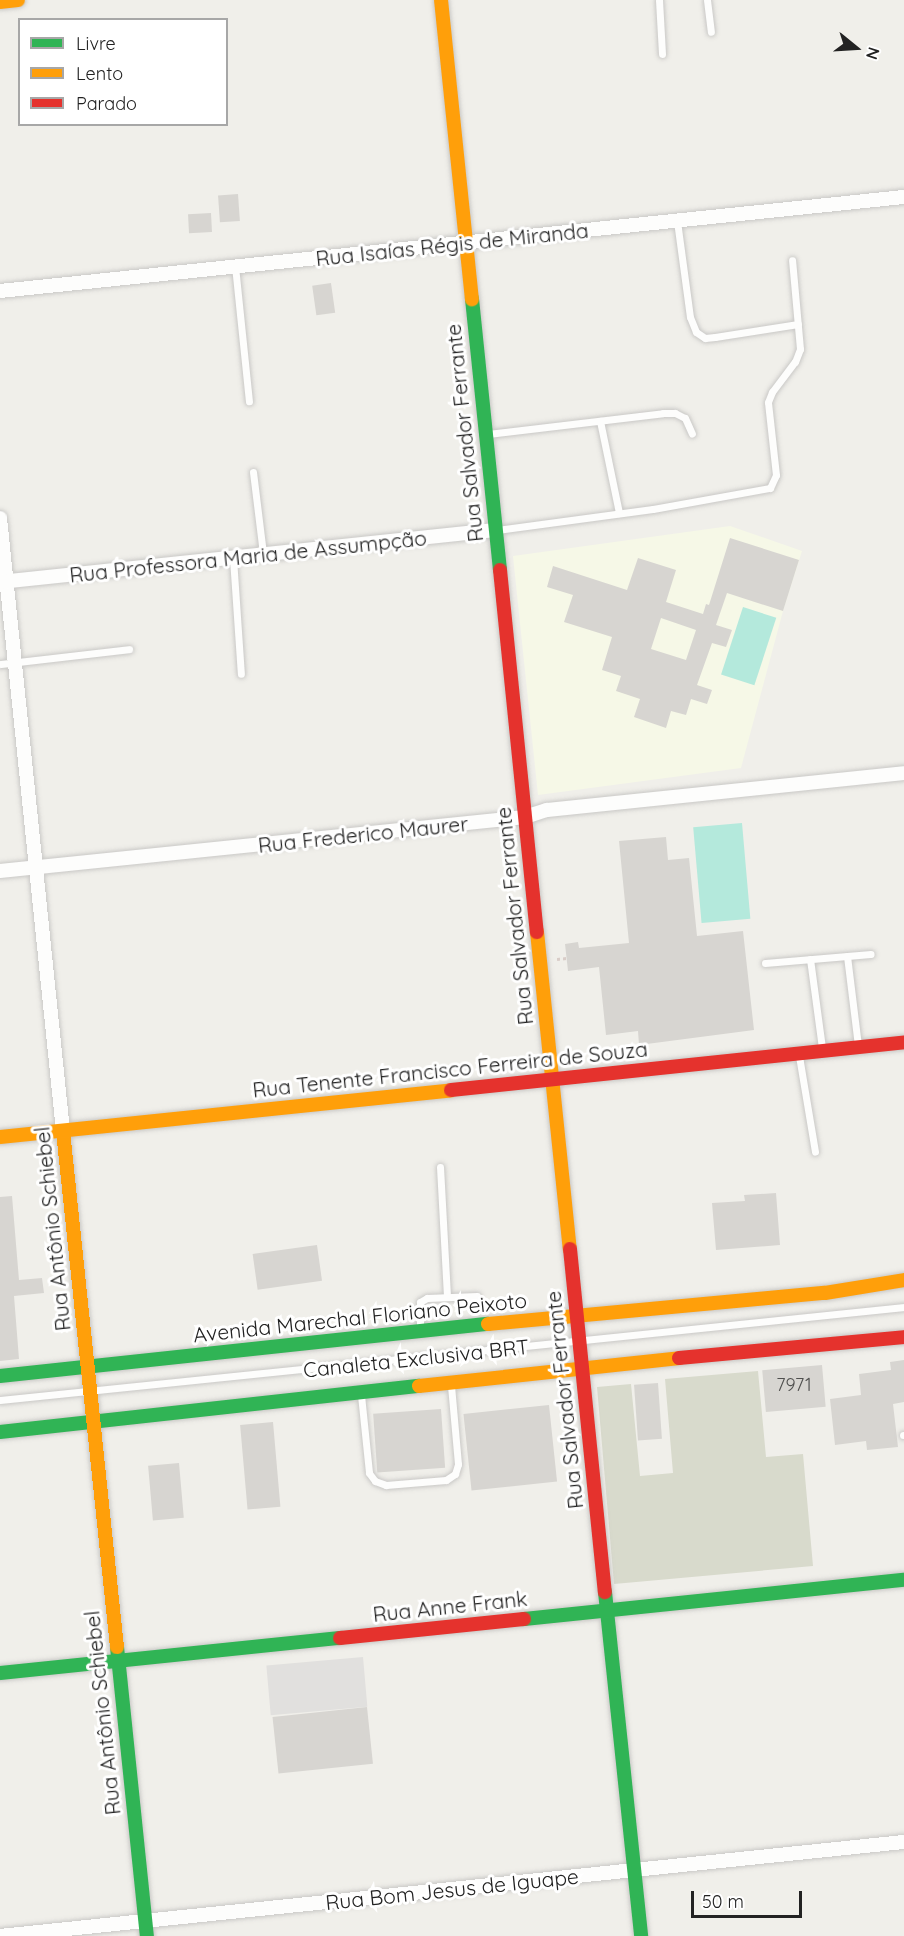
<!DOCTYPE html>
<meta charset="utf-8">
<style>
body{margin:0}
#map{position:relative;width:904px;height:1936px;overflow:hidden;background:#f0efea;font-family:Quicksand,sans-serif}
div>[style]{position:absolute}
.education>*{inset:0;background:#f6f8e7}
.construction>*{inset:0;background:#d8dacc}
.pitch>*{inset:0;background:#b4e9dc;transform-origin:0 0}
.parking>*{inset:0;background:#e1e0de;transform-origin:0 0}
.building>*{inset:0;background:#d7d5d1;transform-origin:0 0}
.path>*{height:3px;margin-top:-1.5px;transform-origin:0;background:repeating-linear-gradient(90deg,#d9cdc8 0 3px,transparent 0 6px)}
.roads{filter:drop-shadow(0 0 2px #c9c8c6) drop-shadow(0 0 2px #c9c8c6)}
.lane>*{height:7px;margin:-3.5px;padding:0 3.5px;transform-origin:3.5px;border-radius:3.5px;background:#fdfdfc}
.street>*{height:14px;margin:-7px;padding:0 7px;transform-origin:7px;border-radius:7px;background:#fdfdfc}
.fast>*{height:14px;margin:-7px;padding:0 7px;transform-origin:7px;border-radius:7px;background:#30b455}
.slow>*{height:14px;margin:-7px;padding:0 7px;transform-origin:7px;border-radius:7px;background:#ff9f0a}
.jam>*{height:14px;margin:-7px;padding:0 7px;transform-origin:7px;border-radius:7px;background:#e5322d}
span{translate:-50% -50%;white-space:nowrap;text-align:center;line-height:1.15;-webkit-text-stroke:6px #fff;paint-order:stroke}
.number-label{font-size:18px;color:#4f4f4e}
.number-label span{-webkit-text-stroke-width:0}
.street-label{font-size:21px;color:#222}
.legend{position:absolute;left:18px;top:18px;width:210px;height:108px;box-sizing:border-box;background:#fff;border:2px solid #a7a7a7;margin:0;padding:8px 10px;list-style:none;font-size:18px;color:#222}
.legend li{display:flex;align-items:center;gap:12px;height:30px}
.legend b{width:30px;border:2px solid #a7a7a7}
.north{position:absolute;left:826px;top:18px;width:60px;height:60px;-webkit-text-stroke:4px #fff;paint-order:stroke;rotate:108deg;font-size:16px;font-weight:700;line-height:24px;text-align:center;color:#222}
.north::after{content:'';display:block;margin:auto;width:21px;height:27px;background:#222;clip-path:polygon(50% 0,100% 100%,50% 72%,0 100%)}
.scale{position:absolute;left:691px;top:1891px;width:111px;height:27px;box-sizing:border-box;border:3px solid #222;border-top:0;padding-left:8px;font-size:18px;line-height:21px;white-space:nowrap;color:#222;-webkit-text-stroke:4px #fff;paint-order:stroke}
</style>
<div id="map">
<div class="education">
<div style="clip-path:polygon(730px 526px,802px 551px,783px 611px,741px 768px,538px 795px,513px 556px)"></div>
</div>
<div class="construction">
<div style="clip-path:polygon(758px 1371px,766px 1457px,803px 1454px,813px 1566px,614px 1584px,597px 1387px,631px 1384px,640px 1476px,673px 1473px,665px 1379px)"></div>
</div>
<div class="pitch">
<div style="left:743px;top:607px;width:35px;height:71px;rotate:18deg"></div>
<div style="left:742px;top:823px;width:96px;height:49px;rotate:85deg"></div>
</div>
<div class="parking">
<div style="left:363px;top:1657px;width:50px;height:97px;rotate:85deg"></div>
</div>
<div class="building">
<div style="left:238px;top:194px;width:27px;height:20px;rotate:86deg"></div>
<div style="left:211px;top:213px;width:19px;height:23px;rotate:87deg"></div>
<div style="left:331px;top:283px;width:30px;height:19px;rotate:82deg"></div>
<div style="clip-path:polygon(evenodd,730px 538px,799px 560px,783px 611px,727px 593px,716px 625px,732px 630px,726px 647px,712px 643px,697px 685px,712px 690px,707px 704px,691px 699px,686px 715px,671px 711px,666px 728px,634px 717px,640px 699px,616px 691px,621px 676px,602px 670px,612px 637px,564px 622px,573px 595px,547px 587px,553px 566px,627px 590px,638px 558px,676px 570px,666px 602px,703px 614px,706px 604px,709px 605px,730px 538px,661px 618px,696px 630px,686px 660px,651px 649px,661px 618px)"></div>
<div style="clip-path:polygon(666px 837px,668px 860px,689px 858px,697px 936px,743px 931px,754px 1030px,639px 1045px,638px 1031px,606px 1035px,599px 967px,568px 971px,565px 944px,578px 942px,579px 948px,629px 943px,619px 841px)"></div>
<div style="clip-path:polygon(776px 1193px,780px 1245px,716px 1250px,712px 1203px,745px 1201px,744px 1195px)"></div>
<div style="clip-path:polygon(12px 1196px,19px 1280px,42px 1278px,44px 1293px,14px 1296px,19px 1359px,0 1361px,0 1197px)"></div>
<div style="left:317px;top:1245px;width:36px;height:65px;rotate:82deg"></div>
<div style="clip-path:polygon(904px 1360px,904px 1402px,893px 1404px,898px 1447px,867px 1450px,866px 1441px,835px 1445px,830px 1399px,861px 1395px,859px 1374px,891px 1370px,890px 1362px)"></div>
<div style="left:822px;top:1365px;width:42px;height:60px;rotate:85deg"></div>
<div style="left:658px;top:1383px;width:56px;height:24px;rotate:86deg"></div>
<div style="left:549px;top:1405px;width:77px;height:86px;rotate:84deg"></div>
<div style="left:441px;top:1409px;width:59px;height:68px;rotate:86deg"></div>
<div style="left:273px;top:1422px;width:85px;height:33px;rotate:85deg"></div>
<div style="left:179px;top:1463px;width:55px;height:31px;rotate:85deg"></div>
<div style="left:367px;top:1707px;width:57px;height:95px;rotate:84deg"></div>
</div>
<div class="path">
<div style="left:557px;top:959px;width:10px;rotate:-6deg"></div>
</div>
<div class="roads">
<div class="lane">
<div style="left:659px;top:0;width:54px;rotate:86.8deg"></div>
<div style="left:707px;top:0;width:32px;rotate:83deg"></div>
<div style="left:677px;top:221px;width:97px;rotate:82.3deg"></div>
<div style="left:690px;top:317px;width:16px;rotate:68deg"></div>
<div style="left:696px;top:332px;width:11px;rotate:34deg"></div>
<div style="left:705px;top:338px;width:10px;rotate:-6deg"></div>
<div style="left:715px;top:337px;width:84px;rotate:-8.9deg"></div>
<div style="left:235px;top:266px;width:136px;rotate:84.1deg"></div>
<div style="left:600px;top:421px;width:94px;rotate:78.3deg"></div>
<div style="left:488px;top:434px;width:176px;rotate:-6.8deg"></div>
<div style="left:663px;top:413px;width:12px"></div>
<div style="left:675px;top:413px;width:11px;rotate:27deg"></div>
<div style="left:685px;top:418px;width:17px;rotate:66deg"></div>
<div style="left:253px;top:472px;width:83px;rotate:83deg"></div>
<div style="left:497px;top:530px;width:157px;rotate:-7.7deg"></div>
<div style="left:653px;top:509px;width:119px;rotate:-10.2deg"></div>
<div style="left:770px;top:488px;width:14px;rotate:-65deg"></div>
<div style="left:776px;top:475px;width:73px;rotate:-96.3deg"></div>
<div style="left:768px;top:402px;width:11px;rotate:-68deg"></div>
<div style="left:772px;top:392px;width:38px;rotate:-53deg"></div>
<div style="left:795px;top:362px;width:14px;rotate:-69deg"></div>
<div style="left:800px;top:349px;width:89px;rotate:-95.1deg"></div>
<div style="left:233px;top:558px;width:116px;rotate:86.1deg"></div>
<div style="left:0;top:664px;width:130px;rotate:-6.6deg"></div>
<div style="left:847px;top:956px;width:90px;rotate:83deg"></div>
<div style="left:810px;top:959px;width:90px;rotate:82.3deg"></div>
<div style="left:765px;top:963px;width:106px;rotate:-4.9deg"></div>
<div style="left:799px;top:1056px;width:97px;rotate:80.5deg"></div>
<div style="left:440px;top:1167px;width:130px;rotate:86.9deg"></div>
<div style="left:420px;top:1329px;width:27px;rotate:-90deg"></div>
<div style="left:420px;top:1302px;width:8px;rotate:-30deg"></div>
<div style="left:427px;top:1298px;width:50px;rotate:-2.3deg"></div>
<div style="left:361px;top:1395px;width:78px;rotate:84.1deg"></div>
<div style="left:369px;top:1473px;width:10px;rotate:53deg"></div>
<div style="left:375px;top:1481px;width:12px;rotate:20deg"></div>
<div style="left:386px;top:1485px;width:60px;rotate:-4.8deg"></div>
<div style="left:446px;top:1480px;width:11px;rotate:-34deg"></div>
<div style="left:455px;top:1474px;width:10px;rotate:-73deg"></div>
<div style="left:458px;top:1464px;width:79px;rotate:-95.1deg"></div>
<div style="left:0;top:1400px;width:909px;rotate:-5.87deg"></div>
<div style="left:903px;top:1435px;width:1px"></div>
</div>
<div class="street">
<div style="left:0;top:291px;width:909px;rotate:-5.94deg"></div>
<div style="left:0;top:518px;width:616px;rotate:84.13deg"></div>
<div style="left:0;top:582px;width:498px;rotate:-6deg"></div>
<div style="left:0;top:871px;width:528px;rotate:-5.87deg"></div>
<div style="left:525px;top:817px;width:23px;rotate:-18deg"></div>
<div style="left:547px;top:810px;width:359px;rotate:-5.9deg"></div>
<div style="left:0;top:1936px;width:909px;rotate:-5.94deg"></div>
</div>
<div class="fast">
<div style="left:472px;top:299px;width:272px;rotate:84.1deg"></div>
<div style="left:0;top:1376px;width:491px;rotate:-6.1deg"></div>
<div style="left:0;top:1432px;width:422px;rotate:-6.3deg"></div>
<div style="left:605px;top:1592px;width:346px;rotate:84deg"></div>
<div style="left:524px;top:1619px;width:382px;rotate:-5.9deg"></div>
<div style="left:117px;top:1647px;width:291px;rotate:84.1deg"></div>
<div style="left:0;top:1673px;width:342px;rotate:-5.9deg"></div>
</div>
<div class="slow">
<div style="left:441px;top:0;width:301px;rotate:84.1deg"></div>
<div style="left:0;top:2px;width:18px;rotate:-6deg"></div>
<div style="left:537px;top:932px;width:319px;rotate:84.1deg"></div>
<div style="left:63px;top:1131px;width:519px;rotate:84.03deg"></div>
<div style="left:0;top:1137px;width:453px;rotate:-5.9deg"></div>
<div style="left:488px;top:1324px;width:338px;rotate:-5.3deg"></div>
<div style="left:825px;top:1293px;width:80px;rotate:-9.3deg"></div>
<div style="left:419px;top:1386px;width:262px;rotate:-6.1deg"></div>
</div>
<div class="jam">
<div style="left:500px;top:570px;width:364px;rotate:84.2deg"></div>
<div style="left:451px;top:1090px;width:456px;rotate:-6deg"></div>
<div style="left:570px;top:1249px;width:345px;rotate:84.2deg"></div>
<div style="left:679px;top:1358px;width:226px;rotate:-5.3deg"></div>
<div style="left:340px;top:1638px;width:185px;rotate:-5.9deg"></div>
</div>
</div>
<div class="number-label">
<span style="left:794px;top:1385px">7971</span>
</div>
<div class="street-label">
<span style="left:452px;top:244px;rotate:-6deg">Rua Isaías Régis de Miranda</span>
<span style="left:464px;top:433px;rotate:-96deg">Rua Salvador Ferrante</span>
<span style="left:248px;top:556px;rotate:-6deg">Rua Professora Maria de Assumpção</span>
<span style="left:363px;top:834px;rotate:-6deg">Rua Frederico Maurer</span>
<span style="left:514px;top:916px;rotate:-96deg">Rua Salvador Ferrante</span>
<span style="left:450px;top:1069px;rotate:-6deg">Rua Tenente Francisco Ferreira de Souza</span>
<span style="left:52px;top:1229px;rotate:-96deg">Rua Antônio Schiebel</span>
<span style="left:360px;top:1317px;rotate:-6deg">Avenida Marechal Floriano Peixoto</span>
<span style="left:416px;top:1358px;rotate:-6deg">Canaleta Exclusiva BRT</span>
<span style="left:564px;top:1400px;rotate:-96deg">Rua Salvador Ferrante</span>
<span style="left:450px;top:1606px;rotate:-6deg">Rua Anne Frank</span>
<span style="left:102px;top:1713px;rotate:-96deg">Rua Antônio Schiebel</span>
<span style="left:452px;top:1889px;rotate:-6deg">Rua Bom Jesus de Iguape</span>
</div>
<ul class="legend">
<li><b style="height:8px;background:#30b455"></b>Livre</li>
<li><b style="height:8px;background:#ff9f0a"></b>Lento</li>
<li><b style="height:8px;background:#e5322d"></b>Parado</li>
</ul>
<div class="north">N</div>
<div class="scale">50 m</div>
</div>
